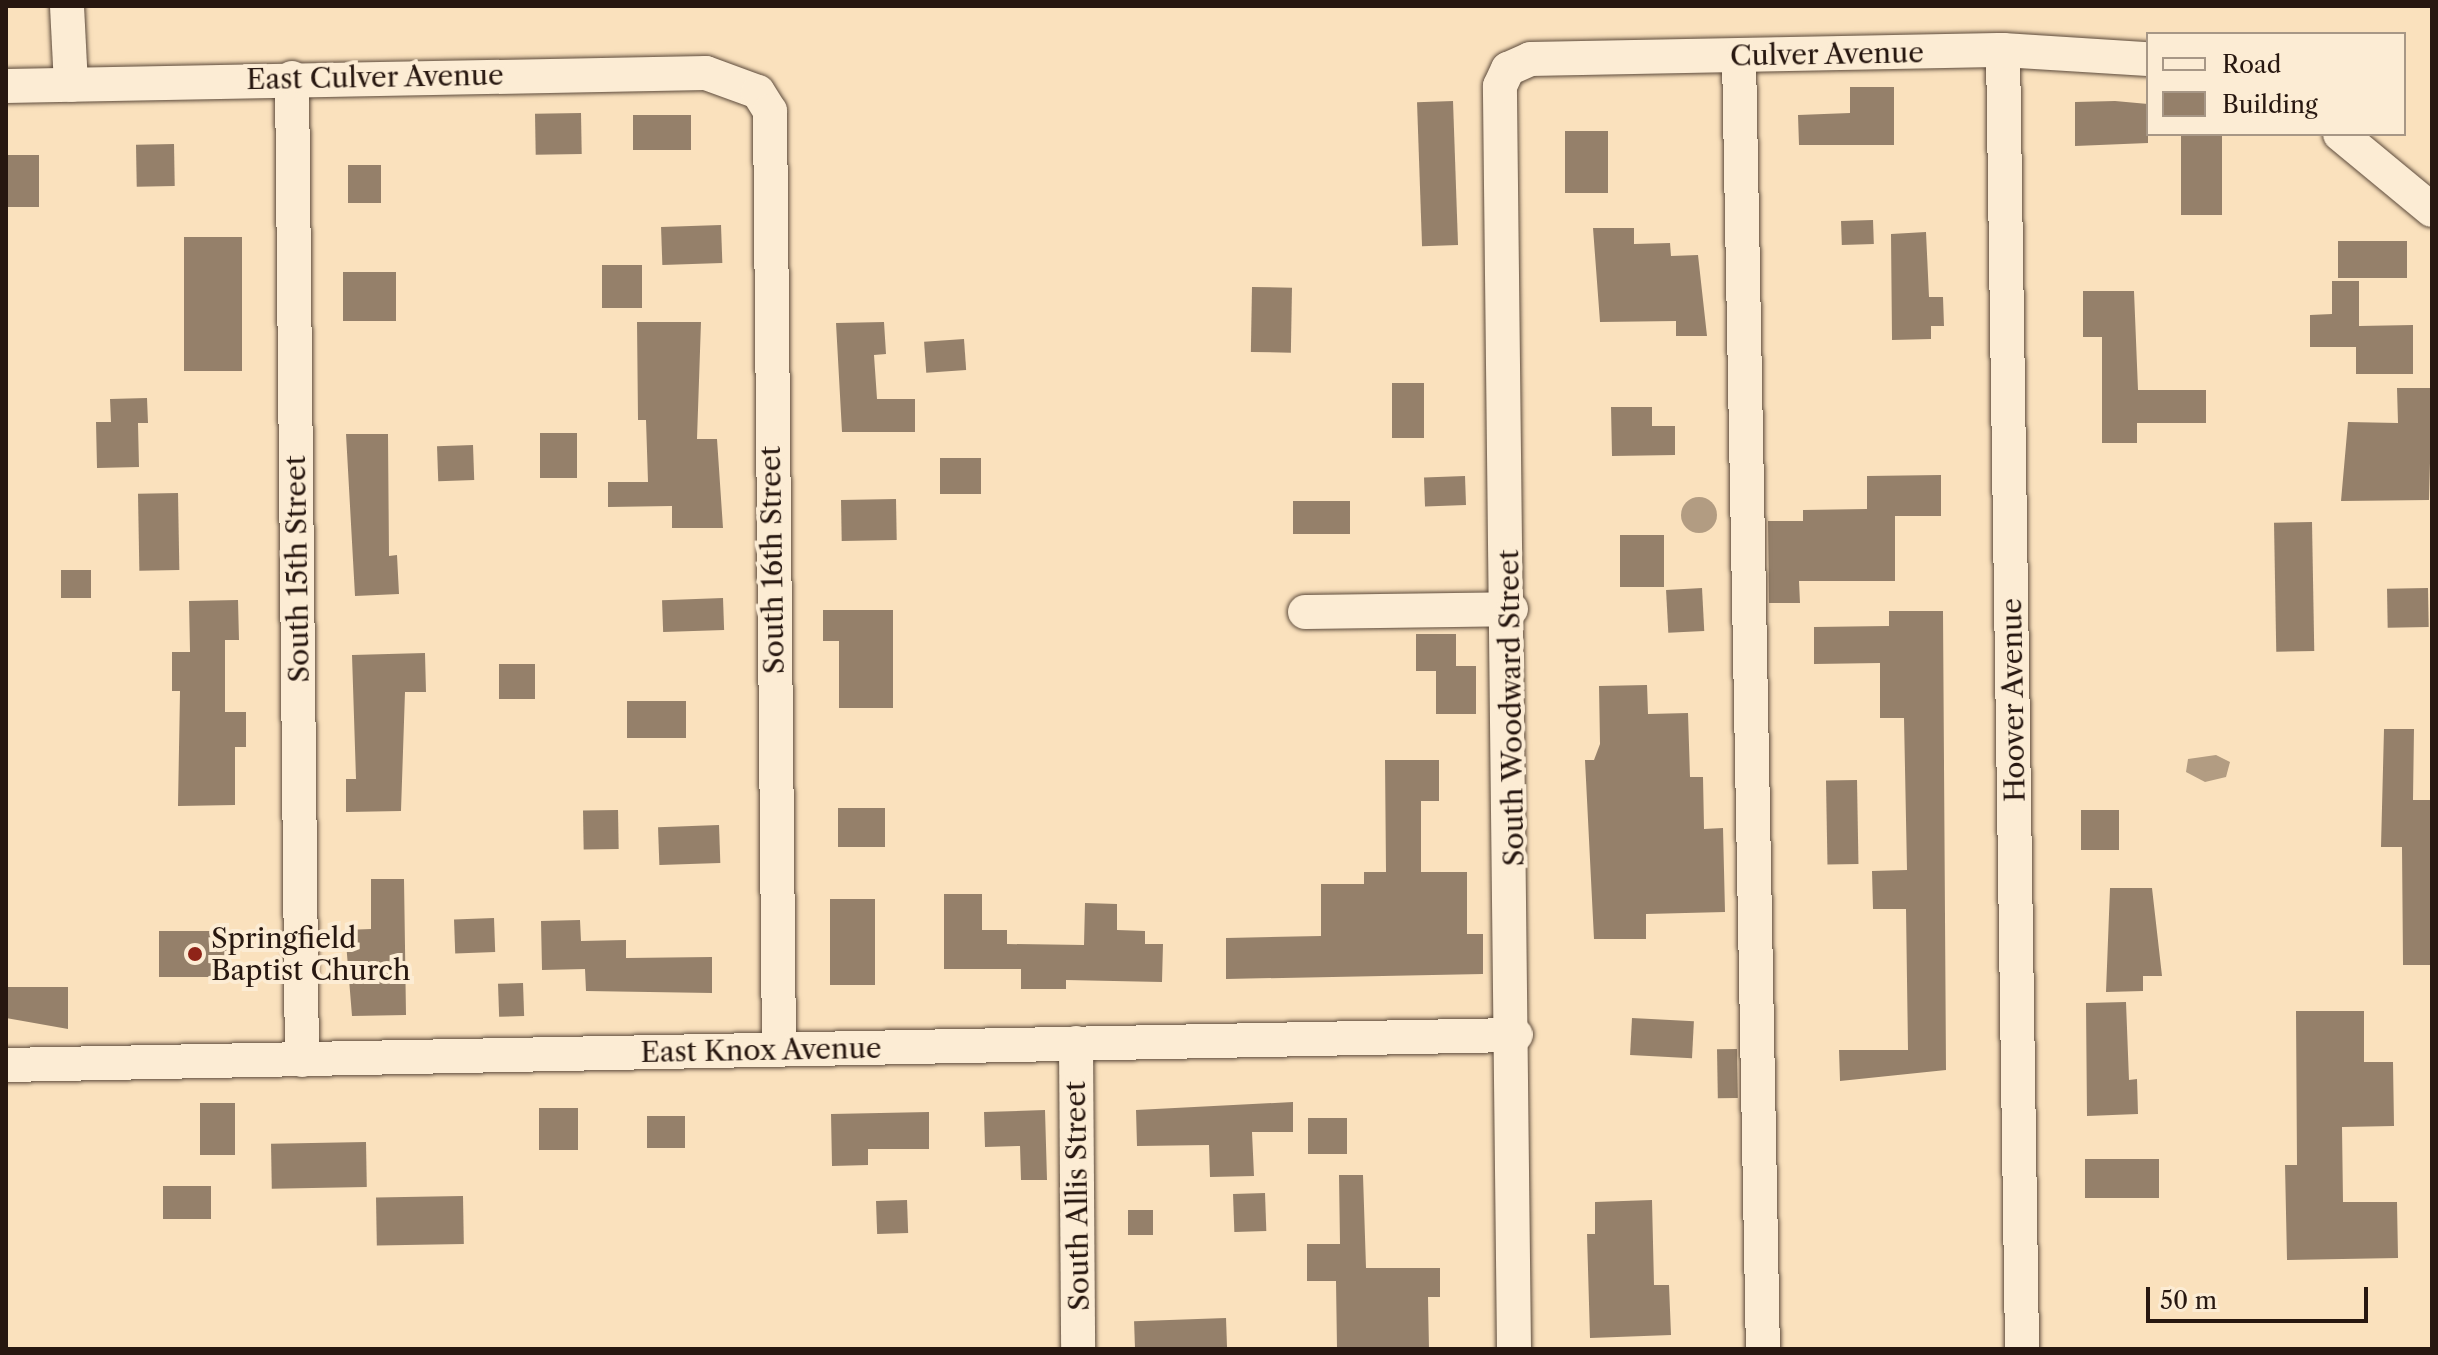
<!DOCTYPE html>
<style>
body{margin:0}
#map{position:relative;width:2438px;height:1355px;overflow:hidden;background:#fae1bd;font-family:"Libre Caslon Text",serif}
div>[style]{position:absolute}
.water>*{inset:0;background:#b29c82}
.round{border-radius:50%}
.building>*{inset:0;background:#95806a;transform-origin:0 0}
.roads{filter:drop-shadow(0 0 2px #5c4a3b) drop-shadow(0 0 2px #5c4a3b)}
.minor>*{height:34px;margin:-17px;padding:0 17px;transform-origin:17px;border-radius:17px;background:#fcecd4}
.dots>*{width:22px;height:22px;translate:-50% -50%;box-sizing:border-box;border:4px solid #fcecd4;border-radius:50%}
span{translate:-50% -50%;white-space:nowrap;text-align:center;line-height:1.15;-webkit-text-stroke:8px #fcecd4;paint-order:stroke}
.street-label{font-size:28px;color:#271710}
.poi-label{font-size:28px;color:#271710}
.left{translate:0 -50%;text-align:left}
.frame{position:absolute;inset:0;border:8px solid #271710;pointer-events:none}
.legend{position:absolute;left:2146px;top:32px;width:260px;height:104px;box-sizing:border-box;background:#fcecd4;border:2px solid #a79786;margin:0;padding:10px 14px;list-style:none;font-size:24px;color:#271710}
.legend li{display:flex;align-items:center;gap:16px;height:40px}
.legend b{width:40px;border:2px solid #a79786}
.scale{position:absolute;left:2146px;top:1287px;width:222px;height:36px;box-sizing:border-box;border:4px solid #271710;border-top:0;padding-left:10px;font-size:24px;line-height:28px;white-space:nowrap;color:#271710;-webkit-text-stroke:6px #fcecd4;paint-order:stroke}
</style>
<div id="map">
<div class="water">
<div class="round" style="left:1681px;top:497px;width:36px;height:36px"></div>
<div style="clip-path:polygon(2216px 755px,2230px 762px,2226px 777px,2205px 782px,2186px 772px,2188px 759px)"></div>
</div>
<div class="building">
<div style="clip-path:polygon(1850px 87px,1894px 87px,1894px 145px,1799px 145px,1798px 115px,1850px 113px)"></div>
<div style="left:1453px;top:101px;width:144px;height:36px;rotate:88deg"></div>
<div style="clip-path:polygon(2115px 101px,2148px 104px,2148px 143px,2075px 146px,2075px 102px)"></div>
<div style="left:581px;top:113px;width:41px;height:46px;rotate:89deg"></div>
<div style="left:633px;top:115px;width:58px;height:35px"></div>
<div style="left:1565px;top:131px;width:43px;height:62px"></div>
<div style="left:2181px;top:134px;width:41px;height:81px"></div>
<div style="left:174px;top:144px;width:42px;height:38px;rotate:89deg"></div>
<div style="left:7px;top:155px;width:32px;height:52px"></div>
<div style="left:348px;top:165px;width:33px;height:38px"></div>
<div style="left:1873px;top:220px;width:24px;height:32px;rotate:88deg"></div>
<div style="left:721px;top:225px;width:38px;height:60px;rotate:88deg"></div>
<div style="clip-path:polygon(1593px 228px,1634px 228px,1634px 244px,1670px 243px,1671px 256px,1698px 255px,1707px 336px,1676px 336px,1676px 321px,1600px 322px)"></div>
<div style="clip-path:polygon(1926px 232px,1929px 297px,1943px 297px,1944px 326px,1931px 326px,1931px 339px,1892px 340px,1891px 234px)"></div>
<div style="left:184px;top:237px;width:58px;height:134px"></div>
<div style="left:2407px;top:241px;width:37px;height:69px;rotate:90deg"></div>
<div style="left:602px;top:265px;width:40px;height:43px"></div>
<div style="left:343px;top:272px;width:53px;height:49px"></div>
<div style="clip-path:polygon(2332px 281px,2359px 281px,2359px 326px,2413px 325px,2413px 374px,2356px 374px,2356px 347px,2310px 347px,2310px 315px,2332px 314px)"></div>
<div style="left:1252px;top:287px;width:40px;height:65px;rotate:1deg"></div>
<div style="clip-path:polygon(2083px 291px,2134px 291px,2138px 390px,2206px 390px,2206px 423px,2137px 423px,2137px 443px,2102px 443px,2102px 337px,2083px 337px)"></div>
<div style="clip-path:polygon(637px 322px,701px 322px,697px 439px,717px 439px,723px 528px,672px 528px,672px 506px,608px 507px,608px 482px,648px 482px,646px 420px,638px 420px)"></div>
<div style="clip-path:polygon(884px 322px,886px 354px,874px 355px,877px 399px,915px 399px,915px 432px,842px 432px,836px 323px)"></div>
<div style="left:964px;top:339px;width:31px;height:40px;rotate:86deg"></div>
<div style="left:1392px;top:383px;width:32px;height:55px"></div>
<div style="clip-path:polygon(2397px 388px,2432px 388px,2429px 500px,2341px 501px,2348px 422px,2398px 423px)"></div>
<div style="clip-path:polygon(147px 398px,148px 423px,138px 423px,139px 467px,97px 468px,96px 422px,111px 422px,110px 399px)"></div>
<div style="clip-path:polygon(1611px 407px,1652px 407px,1652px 426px,1675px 426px,1675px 455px,1612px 456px)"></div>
<div style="left:540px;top:433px;width:37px;height:45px"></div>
<div style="clip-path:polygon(346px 434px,388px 434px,389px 556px,397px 555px,399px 594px,355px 596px)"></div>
<div style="left:473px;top:445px;width:35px;height:36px;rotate:88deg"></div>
<div style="left:940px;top:458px;width:41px;height:36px"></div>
<div style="clip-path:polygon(1941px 475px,1941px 516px,1895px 516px,1895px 581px,1799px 581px,1800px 603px,1769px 603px,1768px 521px,1803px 521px,1803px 510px,1867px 509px,1867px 476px)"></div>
<div style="left:1465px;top:476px;width:29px;height:41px;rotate:88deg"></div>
<div style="left:178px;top:493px;width:77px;height:40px;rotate:89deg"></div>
<div style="left:896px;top:499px;width:41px;height:55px;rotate:89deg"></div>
<div style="left:1350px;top:501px;width:33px;height:57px;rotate:90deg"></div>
<div style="left:2312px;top:522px;width:129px;height:38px;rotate:89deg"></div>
<div style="left:1620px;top:535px;width:44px;height:52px"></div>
<div style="left:61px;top:570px;width:30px;height:28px"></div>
<div style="left:1702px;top:588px;width:43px;height:36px;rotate:87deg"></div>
<div style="left:2428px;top:588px;width:39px;height:41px;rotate:89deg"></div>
<div style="left:723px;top:598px;width:32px;height:61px;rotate:88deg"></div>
<div style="clip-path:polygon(238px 600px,239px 640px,225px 640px,225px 712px,246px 712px,246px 747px,235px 747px,235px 805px,178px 806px,180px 691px,172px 691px,172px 652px,190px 652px,189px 601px)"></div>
<div style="clip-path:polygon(823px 610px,893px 610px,893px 708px,839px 708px,839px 641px,823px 641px)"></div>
<div style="clip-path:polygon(1889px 611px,1943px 611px,1946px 1070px,1840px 1081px,1839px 1050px,1908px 1050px,1906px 909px,1873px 909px,1872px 871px,1907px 870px,1904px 718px,1880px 718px,1880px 663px,1814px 664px,1814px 627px,1889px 626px)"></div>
<div style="clip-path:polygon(1416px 634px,1456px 634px,1456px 666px,1476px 666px,1476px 714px,1436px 714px,1436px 671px,1416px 671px)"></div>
<div style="clip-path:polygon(425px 653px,426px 692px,405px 692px,401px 811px,346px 812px,346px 779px,356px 779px,352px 655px)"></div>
<div style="left:499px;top:664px;width:36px;height:35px"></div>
<div style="clip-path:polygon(1647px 685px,1648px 714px,1688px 713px,1690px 777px,1703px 777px,1704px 829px,1723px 828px,1725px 912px,1646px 914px,1646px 939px,1594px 939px,1585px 760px,1594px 760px,1600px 744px,1599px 686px)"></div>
<div style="left:627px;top:701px;width:59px;height:37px"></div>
<div style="clip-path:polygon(2384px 729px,2414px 729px,2413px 800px,2432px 800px,2432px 965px,2403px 965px,2402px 847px,2381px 847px)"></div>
<div style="clip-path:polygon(1385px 760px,1439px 760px,1439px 801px,1421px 801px,1421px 872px,1467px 872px,1467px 934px,1483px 934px,1483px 974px,1226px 979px,1226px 938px,1321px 936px,1321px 884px,1364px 884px,1364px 872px,1386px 872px)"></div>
<div style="left:1857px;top:780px;width:84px;height:31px;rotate:89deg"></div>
<div style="left:838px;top:808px;width:47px;height:39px"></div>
<div style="left:618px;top:810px;width:39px;height:35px;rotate:89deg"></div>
<div style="left:2081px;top:810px;width:38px;height:40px"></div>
<div style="left:719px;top:825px;width:38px;height:61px;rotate:88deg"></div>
<div style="clip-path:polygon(371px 879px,404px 879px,406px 1015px,352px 1016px,345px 930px,371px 929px)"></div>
<div style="clip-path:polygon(2110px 888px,2152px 888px,2162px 976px,2143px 976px,2143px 991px,2106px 992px)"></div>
<div style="clip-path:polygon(944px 894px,982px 894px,982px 930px,1007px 930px,1007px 944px,1084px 945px,1085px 903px,1117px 904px,1117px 930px,1145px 931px,1145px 944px,1163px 944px,1162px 982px,1066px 980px,1066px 989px,1021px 989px,1021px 969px,944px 969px)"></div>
<div style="left:830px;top:899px;width:45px;height:86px"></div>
<div style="left:494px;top:918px;width:34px;height:40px;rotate:88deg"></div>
<div style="clip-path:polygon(580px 920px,581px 941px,626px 940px,626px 958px,712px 957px,712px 993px,586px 991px,585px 969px,542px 970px,541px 921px)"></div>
<div style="left:159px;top:931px;width:71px;height:46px"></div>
<div style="left:523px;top:983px;width:33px;height:25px;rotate:88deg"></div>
<div style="clip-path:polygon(6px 987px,68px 987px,68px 1029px,6px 1018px)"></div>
<div style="clip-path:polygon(2126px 1002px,2129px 1080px,2137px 1079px,2138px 1114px,2087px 1116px,2086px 1003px)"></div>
<div style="clip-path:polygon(2296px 1011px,2364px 1011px,2364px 1062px,2393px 1062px,2394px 1126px,2342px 1127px,2343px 1202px,2397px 1202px,2398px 1258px,2287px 1260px,2285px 1165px,2297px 1165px)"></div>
<div style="left:1632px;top:1018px;width:62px;height:37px;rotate:3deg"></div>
<div style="left:1737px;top:1049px;width:49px;height:20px;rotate:89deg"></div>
<div style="clip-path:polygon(1293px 1102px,1293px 1132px,1252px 1132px,1254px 1176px,1210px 1177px,1209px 1145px,1137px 1146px,1136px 1110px)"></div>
<div style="left:200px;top:1103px;width:35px;height:52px"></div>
<div style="left:578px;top:1108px;width:42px;height:39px;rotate:90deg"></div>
<div style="clip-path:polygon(1045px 1110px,1047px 1180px,1021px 1180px,1020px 1146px,985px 1147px,984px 1112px)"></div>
<div style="clip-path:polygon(929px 1112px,929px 1149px,868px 1149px,868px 1165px,832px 1166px,831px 1114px)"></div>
<div style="left:647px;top:1116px;width:38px;height:32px"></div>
<div style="left:1308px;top:1118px;width:39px;height:36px"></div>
<div style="left:366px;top:1142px;width:45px;height:95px;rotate:89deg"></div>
<div style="left:2085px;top:1159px;width:74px;height:39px"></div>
<div style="clip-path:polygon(1339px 1175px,1363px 1175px,1366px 1268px,1440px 1268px,1440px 1297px,1428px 1297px,1429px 1349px,1337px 1349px,1336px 1281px,1307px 1281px,1307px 1244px,1340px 1244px)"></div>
<div style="left:211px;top:1186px;width:33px;height:48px;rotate:90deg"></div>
<div style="left:1265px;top:1193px;width:38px;height:32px;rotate:88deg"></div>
<div style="left:463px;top:1196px;width:48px;height:87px;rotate:89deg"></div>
<div style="left:907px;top:1200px;width:33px;height:31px;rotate:88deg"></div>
<div style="clip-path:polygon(1652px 1200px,1654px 1285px,1669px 1285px,1671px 1335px,1590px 1338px,1587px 1234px,1595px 1234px,1595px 1202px)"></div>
<div style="left:1128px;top:1210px;width:25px;height:25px"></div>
<div style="left:1226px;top:1318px;width:31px;height:92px;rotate:88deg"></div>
</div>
<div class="roads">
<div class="minor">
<div style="left:67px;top:6px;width:79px;rotate:87.1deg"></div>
<div style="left:2003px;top:50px;width:1299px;rotate:89.16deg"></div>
<div style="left:1739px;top:57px;width:1292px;rotate:88.94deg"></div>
<div style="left:292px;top:78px;width:982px;rotate:89.42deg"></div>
<div style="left:6px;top:86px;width:700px;rotate:-1.06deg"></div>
<div style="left:706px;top:73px;width:55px;rotate:20.1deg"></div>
<div style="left:758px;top:92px;width:22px;rotate:58deg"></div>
<div style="left:770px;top:111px;width:939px;rotate:89.45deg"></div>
<div style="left:2340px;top:134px;width:119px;rotate:39.6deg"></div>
<div style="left:1305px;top:612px;width:206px;rotate:-0.8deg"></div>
<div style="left:1076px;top:1043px;width:306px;rotate:89.6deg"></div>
<div style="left:6px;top:1065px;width:1510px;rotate:-1.14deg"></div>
<div style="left:1514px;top:1349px;width:1263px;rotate:-90.64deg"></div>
<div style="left:1500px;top:86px;width:19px;rotate:-65deg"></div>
<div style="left:1508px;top:69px;width:24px;rotate:-24deg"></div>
<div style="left:1530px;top:59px;width:473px;rotate:-1.1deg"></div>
<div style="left:2003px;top:50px;width:145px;rotate:3.6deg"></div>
</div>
</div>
<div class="dots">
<div style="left:195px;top:954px;background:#8f2418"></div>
</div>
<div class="street-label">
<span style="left:1827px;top:54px;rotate:-1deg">Culver Avenue</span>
<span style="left:375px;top:77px;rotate:-1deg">East Culver Avenue</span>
<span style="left:772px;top:560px;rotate:-91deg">South 16th Street</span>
<span style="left:297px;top:569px;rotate:-91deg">South 15th Street</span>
<span style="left:2013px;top:700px;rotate:-91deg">Hoover Avenue</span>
<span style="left:1511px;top:708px;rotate:-91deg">South Woodward Street</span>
<span style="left:761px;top:1050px;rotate:-1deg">East Knox Avenue</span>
<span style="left:1077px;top:1196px;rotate:-91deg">South Allis Street</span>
</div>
<div class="poi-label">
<span class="left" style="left:211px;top:954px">Springfield<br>Baptist Church</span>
</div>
<div class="frame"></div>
<ul class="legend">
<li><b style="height:10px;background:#fcecd4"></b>Road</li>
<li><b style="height:22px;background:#95806a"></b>Building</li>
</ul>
<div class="scale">50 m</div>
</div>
